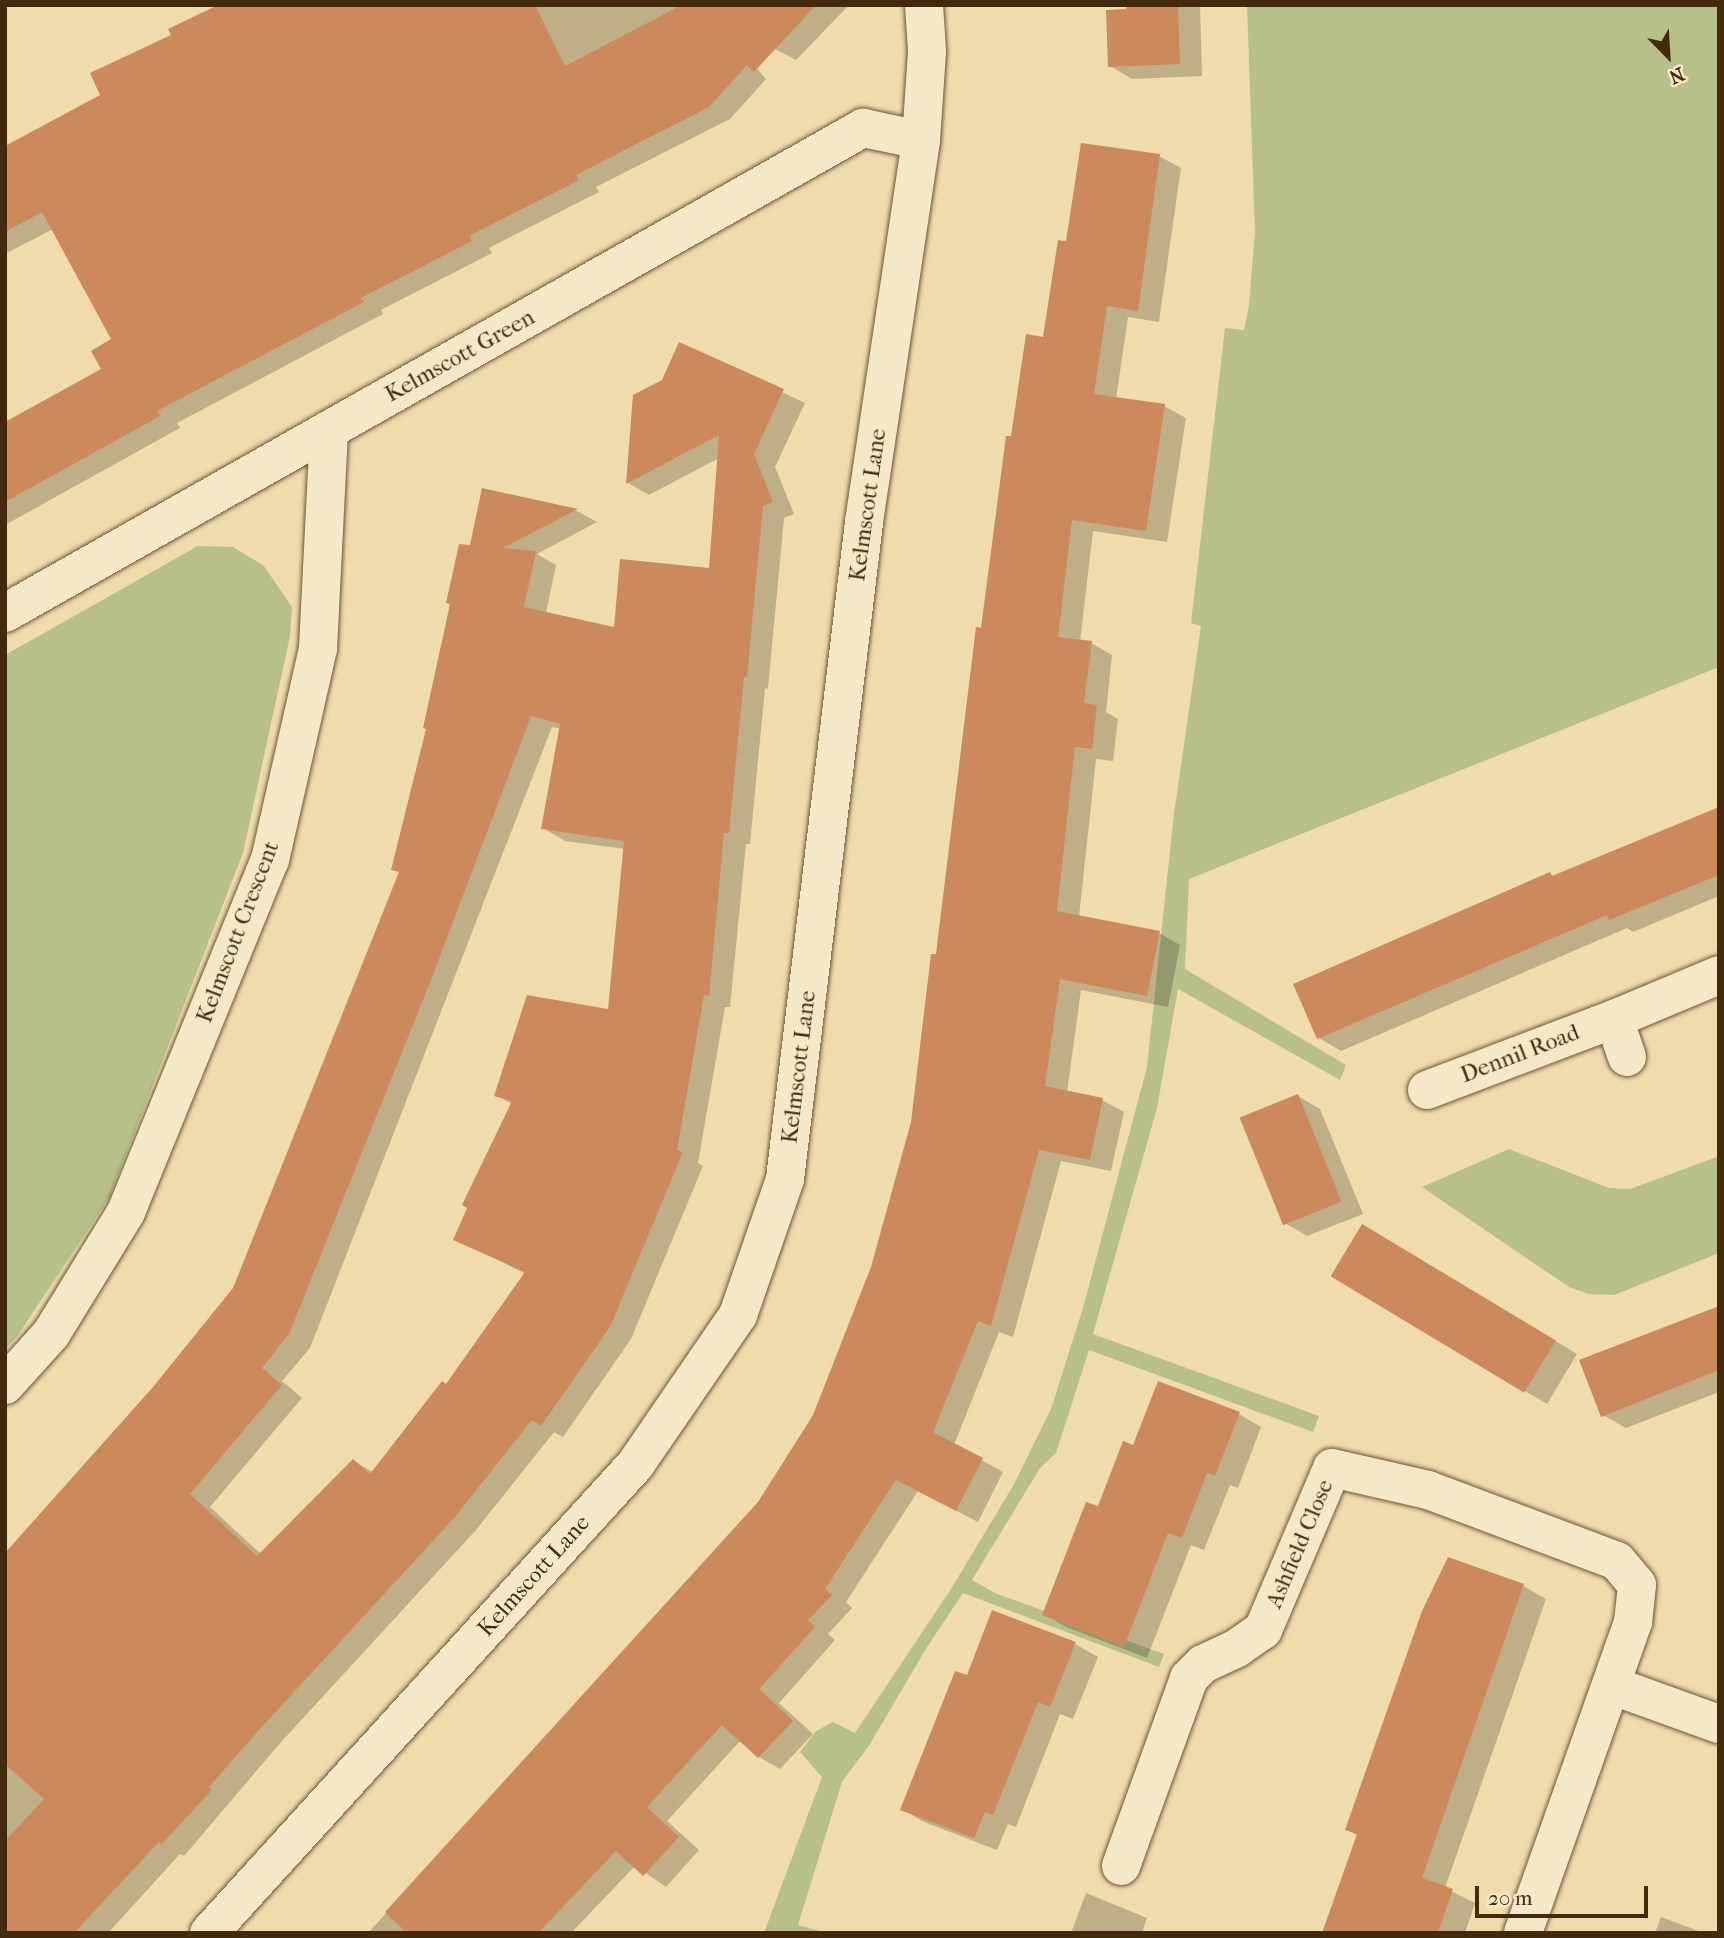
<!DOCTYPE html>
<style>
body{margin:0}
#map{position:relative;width:1724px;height:1938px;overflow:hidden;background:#efdbac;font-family:"IM FELL French Canon",serif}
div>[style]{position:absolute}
.green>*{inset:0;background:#b7c08a}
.shadow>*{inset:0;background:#0003}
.building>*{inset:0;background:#cc8a5c;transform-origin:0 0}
.roads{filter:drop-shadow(0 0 2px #6e5635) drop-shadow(0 0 2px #6e5635)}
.minor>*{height:38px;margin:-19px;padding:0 19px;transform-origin:19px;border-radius:19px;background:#f5e8c9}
span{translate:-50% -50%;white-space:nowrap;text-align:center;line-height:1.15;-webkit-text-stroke:7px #f5e8c9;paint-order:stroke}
.street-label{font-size:23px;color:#43290d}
.frame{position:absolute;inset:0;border:7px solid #43290d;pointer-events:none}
.north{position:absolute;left:1633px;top:21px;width:70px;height:70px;-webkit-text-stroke:5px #f5e8c9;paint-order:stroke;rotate:156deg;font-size:19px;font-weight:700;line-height:28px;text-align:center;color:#43290d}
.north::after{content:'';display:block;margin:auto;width:24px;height:32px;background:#43290d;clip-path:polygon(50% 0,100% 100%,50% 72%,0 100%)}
.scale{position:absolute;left:1475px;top:1886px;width:173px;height:32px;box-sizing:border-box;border:4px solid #43290d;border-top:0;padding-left:9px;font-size:21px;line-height:24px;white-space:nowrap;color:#43290d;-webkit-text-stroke:5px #f5e8c9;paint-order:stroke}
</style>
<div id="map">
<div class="green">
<div style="clip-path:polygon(1247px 5px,1719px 5px,1719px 667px,1189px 879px,1185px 969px,1346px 1065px,1340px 1080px,1178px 989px,1157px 1108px,1093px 1334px,1319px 1416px,1313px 1432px,1089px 1350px,1056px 1453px,1040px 1468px,972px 1580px,997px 1594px,1164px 1654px,1159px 1667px,963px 1593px,927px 1647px,870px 1744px,842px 1782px,798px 1925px,827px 1933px,764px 1933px,822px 1777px,800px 1752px,816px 1731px,833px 1722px,855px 1733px,951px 1589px,1013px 1486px,1051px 1409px,1083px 1308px,1147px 1067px,1174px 814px,1201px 626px,1191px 623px,1225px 328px,1244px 330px,1249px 306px,1255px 232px)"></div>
<div style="clip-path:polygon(198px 546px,233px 547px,264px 566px,292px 607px,290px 636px,243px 853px,109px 1198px,18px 1335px,5px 1350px,5px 655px)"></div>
<div style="clip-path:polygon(1509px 1149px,1609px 1188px,1630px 1189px,1717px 1157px,1719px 1253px,1614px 1295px,1589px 1294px,1569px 1287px,1422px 1187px)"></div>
</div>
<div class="shadow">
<div style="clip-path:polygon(221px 5px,702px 5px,766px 79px,730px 119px,596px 187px,599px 192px,489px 248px,492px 253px,381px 310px,383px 314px,177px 423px,180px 428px,5px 525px,5px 424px,103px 369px,114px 340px,53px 229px,5px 254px,5px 148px,102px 95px,173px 36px)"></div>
<div style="clip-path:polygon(759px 5px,849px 5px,796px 60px,775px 49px)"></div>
<div style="clip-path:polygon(1128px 5px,1200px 5px,1202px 76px,1132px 79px,1110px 66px)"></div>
<div style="clip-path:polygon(1159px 156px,1181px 168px,1159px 322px,1128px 317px,1116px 399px,1164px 406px,1186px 418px,1167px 542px,1093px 531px,1080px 642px,1091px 643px,1112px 655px,1106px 712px,1118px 719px,1113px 761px,1096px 759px,1079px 917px,1159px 933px,1180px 945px,1168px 1007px,1081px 990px,1067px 1092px,1102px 1100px,1124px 1112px,1111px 1171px,1061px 1161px,1013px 1337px,999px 1332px,954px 1445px,1003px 1472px,978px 1522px,918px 1491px,846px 1602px,852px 1608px,828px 1634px,835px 1640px,779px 1703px,813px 1734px,780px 1769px,759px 1757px,741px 1740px,667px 1821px,699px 1850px,666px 1887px,635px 1866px,571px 1933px,368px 1933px,759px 1503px,814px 1416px,873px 1268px,913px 1122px,1012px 438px,1045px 339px,1067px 243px)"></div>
<div style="clip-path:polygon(evenodd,680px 344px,805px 403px,775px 467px,794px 514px,784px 518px,768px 689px,765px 688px,750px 844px,746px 844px,730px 1007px,725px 1007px,698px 1163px,703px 1166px,631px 1339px,563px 1437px,554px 1432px,476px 1530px,282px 1741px,184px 1856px,180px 1854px,108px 1933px,5px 1933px,5px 1556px,155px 1388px,235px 1289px,400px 873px,393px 869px,484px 490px,577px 511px,597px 522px,537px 554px,556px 565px,546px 613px,616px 629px,710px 570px,719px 458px,649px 495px,628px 483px,663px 381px,680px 344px,552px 727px,561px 729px,543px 828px,565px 841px,625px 849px,610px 1011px,496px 1095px,512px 1104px,455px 1239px,526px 1274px,447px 1386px,373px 1472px,353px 1461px,261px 1554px,210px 1507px,302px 1398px,282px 1381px,310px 1348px,552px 727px)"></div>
<div style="clip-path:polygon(1719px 809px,1719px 896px,1633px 932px,1627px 928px,1341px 1051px,1319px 1038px,1550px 874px,1554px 877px)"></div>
<div style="clip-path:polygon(1298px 1096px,1320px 1109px,1363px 1214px,1307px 1236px,1285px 1223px)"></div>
<div style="clip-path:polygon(1385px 1239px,1577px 1354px,1547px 1404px,1525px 1391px)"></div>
<div style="clip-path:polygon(1719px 1308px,1719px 1392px,1626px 1428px,1603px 1415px)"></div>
<div style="clip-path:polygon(1239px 1414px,1261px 1427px,1238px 1488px,1230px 1485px,1204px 1550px,1191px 1545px,1147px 1658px,1066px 1627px,1044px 1614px,1134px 1447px)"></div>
<div style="clip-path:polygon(1523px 1586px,1546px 1599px,1445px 1888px,1475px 1903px,1465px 1933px,1325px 1933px,1358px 1836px,1347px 1829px)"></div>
<div style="clip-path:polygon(993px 1612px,1075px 1644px,1098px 1657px,1073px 1719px,1060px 1714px,1016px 1827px,1008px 1824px,997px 1850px,924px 1822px,902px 1809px,968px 1677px)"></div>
<div style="clip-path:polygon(1086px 1893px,1147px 1918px,1142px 1933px,1071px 1933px)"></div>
<div style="clip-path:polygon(1661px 1917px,1704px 1933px,1655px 1933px)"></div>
</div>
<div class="building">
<div style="clip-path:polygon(218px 5px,535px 5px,565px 66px,682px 5px,816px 5px,754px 72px,747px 65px,709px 107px,576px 175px,579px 180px,469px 236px,472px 241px,361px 298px,364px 302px,157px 411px,160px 416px,5px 502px,5px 422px,101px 369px,91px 351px,111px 339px,42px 212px,5px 232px,5px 146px,100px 95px,90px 73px,171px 35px,168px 29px)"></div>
<div style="clip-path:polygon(1126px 5px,1178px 5px,1180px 64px,1108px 67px,1106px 10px,1126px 9px)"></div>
<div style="clip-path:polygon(1081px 143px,1160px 154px,1138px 311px,1107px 306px,1094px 394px,1165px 404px,1146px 531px,1072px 520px,1058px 637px,1092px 641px,1084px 703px,1097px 705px,1092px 749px,1075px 747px,1057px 911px,1160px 931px,1147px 996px,1060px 979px,1045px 1086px,1103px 1098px,1090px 1160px,1039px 1150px,991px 1326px,978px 1321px,933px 1432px,983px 1458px,956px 1511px,896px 1480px,825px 1589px,832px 1595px,808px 1620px,815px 1627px,759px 1689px,793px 1721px,758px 1758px,722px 1725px,647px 1807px,679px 1837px,643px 1876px,616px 1851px,538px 1933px,407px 1933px,385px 1912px,758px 1502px,813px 1415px,871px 1267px,911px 1122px,931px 954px,936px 954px,976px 627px,981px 628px,1006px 436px,1011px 436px,1026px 334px,1043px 337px,1058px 240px,1066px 241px)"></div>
<div style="clip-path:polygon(evenodd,679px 342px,784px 389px,754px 454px,773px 502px,763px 506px,747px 677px,744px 677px,729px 833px,724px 833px,709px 996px,704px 995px,677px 1150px,683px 1152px,610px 1327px,541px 1426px,532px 1420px,454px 1518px,260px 1729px,209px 1787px,212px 1790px,161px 1845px,159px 1842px,74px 1933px,5px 1933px,5px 1841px,44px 1799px,5px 1764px,5px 1553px,153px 1387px,233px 1288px,399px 872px,391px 870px,426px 729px,423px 728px,450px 604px,446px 603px,459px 544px,470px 545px,482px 488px,578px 509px,503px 548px,536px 551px,524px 607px,614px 627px,620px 559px,709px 568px,719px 435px,626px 484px,633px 395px,662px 380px,679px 342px,531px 716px,560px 724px,541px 829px,624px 841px,608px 1009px,527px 995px,494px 1096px,512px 1101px,462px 1205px,467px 1208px,453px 1240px,525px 1272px,446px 1384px,442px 1381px,370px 1474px,353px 1459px,257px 1556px,190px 1494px,282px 1385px,262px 1368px,289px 1334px,431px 980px,531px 716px)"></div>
<div style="clip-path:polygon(1719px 807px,1719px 875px,1609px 920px,1607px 915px,1317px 1039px,1293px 984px,1550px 872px,1552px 876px)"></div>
<div style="left:1298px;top:1094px;width:116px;height:63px;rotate:68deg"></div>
<div style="left:1362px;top:1224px;width:226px;height:61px;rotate:31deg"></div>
<div style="clip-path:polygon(1719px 1306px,1719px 1370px,1601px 1417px,1579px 1360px)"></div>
<div style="clip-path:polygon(1158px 1381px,1240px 1412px,1215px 1476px,1207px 1473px,1182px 1538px,1168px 1533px,1124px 1647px,1042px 1615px,1086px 1502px,1098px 1506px,1123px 1441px,1133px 1445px)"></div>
<div style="clip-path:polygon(1448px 1557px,1524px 1584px,1422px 1878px,1453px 1889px,1438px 1933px,1322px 1933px,1357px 1834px,1345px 1830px,1422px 1611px)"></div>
<div style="clip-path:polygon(992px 1610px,1076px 1642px,1050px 1707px,1038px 1702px,993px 1815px,985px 1812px,974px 1838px,900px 1810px,955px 1671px,967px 1675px)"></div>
</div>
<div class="roads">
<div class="minor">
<div style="left:5px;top:613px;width:986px;rotate:-29.48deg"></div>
<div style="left:863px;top:128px;width:59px;rotate:11.7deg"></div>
<div style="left:1627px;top:1057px;width:40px;rotate:-108.9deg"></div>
<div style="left:1614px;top:1019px;width:114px;rotate:-22.7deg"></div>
<div style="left:1427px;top:1090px;width:200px;rotate:-20.8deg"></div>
<div style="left:5px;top:1385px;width:69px;rotate:-48deg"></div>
<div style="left:51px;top:1334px;width:143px;rotate:-58.4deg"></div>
<div style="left:126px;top:1212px;width:380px;rotate:-67.8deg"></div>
<div style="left:270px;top:860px;width:217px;rotate:-77.2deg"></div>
<div style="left:318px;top:648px;width:218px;rotate:-87.1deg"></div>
<div style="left:1611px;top:1685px;width:115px;rotate:19.9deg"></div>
<div style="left:1121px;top:1866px;width:200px;rotate:-70.1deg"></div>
<div style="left:1189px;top:1678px;width:20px;rotate:-45deg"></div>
<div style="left:1203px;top:1664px;width:38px;rotate:-25deg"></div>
<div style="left:1237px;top:1648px;width:32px;rotate:-35deg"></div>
<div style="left:1263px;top:1630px;width:176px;rotate:-66.9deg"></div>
<div style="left:1332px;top:1468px;width:98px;rotate:12.9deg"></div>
<div style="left:1428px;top:1490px;width:202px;rotate:20.6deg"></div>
<div style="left:1617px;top:1561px;width:31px;rotate:50deg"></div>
<div style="left:1637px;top:1585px;width:37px;rotate:96deg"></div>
<div style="left:1633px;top:1622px;width:330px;rotate:109.5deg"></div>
<div style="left:209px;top:1933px;width:633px;rotate:-47.69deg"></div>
<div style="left:635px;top:1465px;width:182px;rotate:-55.5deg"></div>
<div style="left:738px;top:1315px;width:144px;rotate:-70.9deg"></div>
<div style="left:785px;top:1179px;width:662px;rotate:-83.14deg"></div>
<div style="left:864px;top:522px;width:386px;rotate:-81.5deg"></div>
<div style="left:921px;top:140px;width:89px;rotate:-86.1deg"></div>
<div style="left:927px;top:51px;width:46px;rotate:-93.7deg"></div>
</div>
</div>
<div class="street-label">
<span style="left:460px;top:356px;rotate:-29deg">Kelmscott Green</span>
<span style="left:868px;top:505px;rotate:-82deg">Kelmscott Lane</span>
<span style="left:238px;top:932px;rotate:-69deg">Kelmscott Crescent</span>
<span style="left:1520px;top:1054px;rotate:-21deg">Dennil Road</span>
<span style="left:799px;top:1067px;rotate:-83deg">Kelmscott Lane</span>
<span style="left:1300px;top:1544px;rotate:-67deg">Ashfield Close</span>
<span style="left:534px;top:1576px;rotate:-48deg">Kelmscott Lane</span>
</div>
<div class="frame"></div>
<div class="north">N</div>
<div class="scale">20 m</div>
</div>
